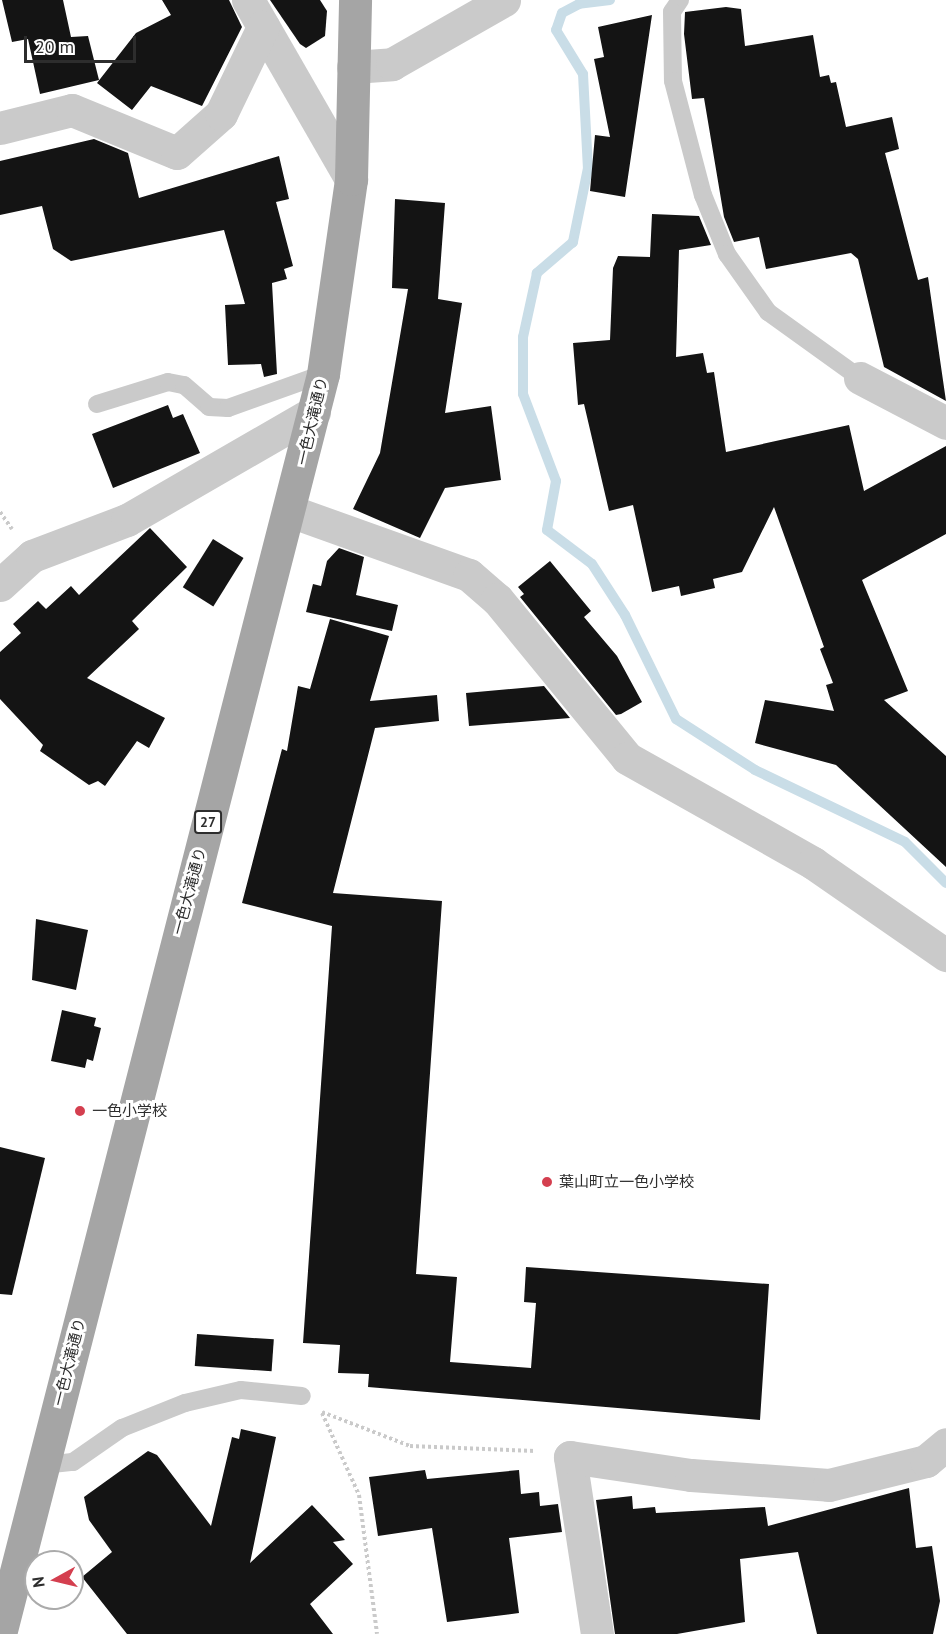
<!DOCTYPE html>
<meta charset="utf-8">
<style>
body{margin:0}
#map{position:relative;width:946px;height:1634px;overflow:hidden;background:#fff;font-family:"PT Sans","Noto Sans JP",sans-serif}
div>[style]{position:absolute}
.stream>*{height:10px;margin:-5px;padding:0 5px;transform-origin:5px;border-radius:5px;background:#c9dde7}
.building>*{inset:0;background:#141414;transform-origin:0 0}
.path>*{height:4px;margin-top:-2px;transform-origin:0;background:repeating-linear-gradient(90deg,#cacaca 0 3px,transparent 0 6px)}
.service>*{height:18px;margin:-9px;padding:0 9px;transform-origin:9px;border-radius:9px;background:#cacaca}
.minor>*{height:33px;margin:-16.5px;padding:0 16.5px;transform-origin:16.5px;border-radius:16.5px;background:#cacaca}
.primary>*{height:33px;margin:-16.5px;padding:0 16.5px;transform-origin:16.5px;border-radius:16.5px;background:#a5a5a5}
.dots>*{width:16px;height:16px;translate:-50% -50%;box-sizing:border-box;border:3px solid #fff;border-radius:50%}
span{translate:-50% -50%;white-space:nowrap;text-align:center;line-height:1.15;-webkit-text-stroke:6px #fff;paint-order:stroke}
.shield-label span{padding:2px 4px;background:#fff;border:2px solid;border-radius:4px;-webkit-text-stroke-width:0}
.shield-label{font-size:14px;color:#2d2d2d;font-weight:700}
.street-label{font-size:15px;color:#2d2d2d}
.poi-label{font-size:15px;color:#2d2d2d}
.left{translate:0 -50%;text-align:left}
.north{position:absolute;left:24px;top:1550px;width:60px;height:60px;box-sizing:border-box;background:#fff;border:2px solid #ababab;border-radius:50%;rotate:262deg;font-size:16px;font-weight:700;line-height:24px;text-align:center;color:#2d2d2d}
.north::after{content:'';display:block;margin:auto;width:21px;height:27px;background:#d43f4f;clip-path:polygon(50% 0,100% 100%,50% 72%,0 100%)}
.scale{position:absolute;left:24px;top:36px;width:112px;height:27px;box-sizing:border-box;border:3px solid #2d2d2d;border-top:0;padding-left:8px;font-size:18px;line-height:21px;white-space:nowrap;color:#2d2d2d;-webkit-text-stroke:4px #fff;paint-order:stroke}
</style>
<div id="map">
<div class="stream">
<div style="left:610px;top:0;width:31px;rotate:173deg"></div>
<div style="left:579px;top:4px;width:19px;rotate:152deg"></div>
<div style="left:562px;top:13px;width:18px;rotate:109deg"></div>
<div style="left:556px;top:30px;width:52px;rotate:58.5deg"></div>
<div style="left:583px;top:74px;width:94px;rotate:87deg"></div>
<div style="left:588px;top:168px;width:76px;rotate:101.5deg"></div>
<div style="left:573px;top:242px;width:48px;rotate:139.3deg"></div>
<div style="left:537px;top:273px;width:66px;rotate:102.3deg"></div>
<div style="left:523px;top:337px;width:57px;rotate:90deg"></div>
<div style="left:523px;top:394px;width:93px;rotate:69.2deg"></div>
<div style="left:556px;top:481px;width:50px;rotate:100.4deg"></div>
<div style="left:547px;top:530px;width:56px;rotate:37.1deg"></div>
<div style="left:592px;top:564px;width:61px;rotate:57.1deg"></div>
<div style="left:625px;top:615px;width:116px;rotate:63.9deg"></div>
<div style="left:676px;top:719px;width:94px;rotate:32.8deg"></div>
<div style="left:755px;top:770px;width:166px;rotate:25.6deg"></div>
<div style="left:905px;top:842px;width:58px;rotate:45deg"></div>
</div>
<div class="building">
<div style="clip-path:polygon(2px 0,63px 0,71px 37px,88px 36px,99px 80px,40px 94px,28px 39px,12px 42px)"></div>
<div style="clip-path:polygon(162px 0,229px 0,242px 27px,202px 106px,151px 86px,132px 110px,97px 83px,136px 33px,171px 15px)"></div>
<div style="clip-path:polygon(270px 0,320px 0,327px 11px,325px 36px,306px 48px,300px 44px)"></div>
<div style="clip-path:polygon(726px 7px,741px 9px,745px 46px,813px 35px,820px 77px,829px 75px,831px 83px,836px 82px,846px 127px,892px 117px,899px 149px,885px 153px,918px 280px,928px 277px,946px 401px,884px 367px,858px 259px,851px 253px,766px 269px,759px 237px,734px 242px,724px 217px,704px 98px,692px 99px,684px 34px,685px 12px)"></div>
<div style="clip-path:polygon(652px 15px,625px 197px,590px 191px,595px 135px,610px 137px,594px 59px,604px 57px,598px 27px)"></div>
<div style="clip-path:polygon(94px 139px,128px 153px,139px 198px,279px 156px,289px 199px,276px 202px,293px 266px,284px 269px,287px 279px,272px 283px,277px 374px,264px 377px,261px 364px,228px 365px,225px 305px,245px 304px,224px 230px,71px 261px,53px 249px,42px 206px,0 215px,0 161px)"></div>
<div style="clip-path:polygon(395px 199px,445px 203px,438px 299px,462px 303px,445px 413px,491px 406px,501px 480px,445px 488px,420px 538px,353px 509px,380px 453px,408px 289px,392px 288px)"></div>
<div style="clip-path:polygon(652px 214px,699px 216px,711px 245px,679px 250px,676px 357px,703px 353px,707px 373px,714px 372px,726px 452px,849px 425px,864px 491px,946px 446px,946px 534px,862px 580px,908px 691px,884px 700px,946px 756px,946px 867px,836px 765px,755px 743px,765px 700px,834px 711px,826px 685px,833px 683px,820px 649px,824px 647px,774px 507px,742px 572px,713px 579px,715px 588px,681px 596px,679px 586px,652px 592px,633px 505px,609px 511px,584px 404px,578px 405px,573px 343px,610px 340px,613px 268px,618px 256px,650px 257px)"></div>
<div style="clip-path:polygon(168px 405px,173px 418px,183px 414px,200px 453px,113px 488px,92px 434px)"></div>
<div style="clip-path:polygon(150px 528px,187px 567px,132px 621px,139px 629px,87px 678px,165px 718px,149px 748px,137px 741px,105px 786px,98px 781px,89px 785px,40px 751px,43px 745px,0 699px,0 652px,21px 633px,13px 624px,38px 601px,46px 609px,71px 586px,79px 595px)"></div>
<div style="left:213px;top:539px;width:36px;height:57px;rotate:32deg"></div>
<div style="clip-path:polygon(339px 548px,364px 557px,356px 595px,398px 605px,392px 631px,306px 612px,313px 584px,321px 586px,327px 561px)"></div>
<div style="clip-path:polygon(550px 561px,591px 611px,584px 617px,617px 656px,642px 702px,621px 714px,616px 715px,520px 597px,524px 594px,518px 587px)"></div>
<div style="clip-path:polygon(330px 619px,389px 636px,370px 701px,437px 695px,439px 721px,375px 728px,333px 893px,442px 901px,416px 1274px,457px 1277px,450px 1362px,531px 1368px,536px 1303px,524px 1302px,526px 1267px,769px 1284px,760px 1420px,368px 1387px,369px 1374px,338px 1373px,340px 1345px,303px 1343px,332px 926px,242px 903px,282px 749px,287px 751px,298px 686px,310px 689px)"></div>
<div style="clip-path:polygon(544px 686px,570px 718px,469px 726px,466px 693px)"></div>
<div style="clip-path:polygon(36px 919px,88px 930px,76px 990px,32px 980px)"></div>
<div style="clip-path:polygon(62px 1010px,96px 1018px,94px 1026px,101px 1028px,93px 1061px,87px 1059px,85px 1068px,51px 1061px)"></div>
<div style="clip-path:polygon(0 1147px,45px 1158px,12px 1295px,0 1294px)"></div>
<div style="left:197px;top:1334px;width:77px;height:32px;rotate:4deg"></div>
<div style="clip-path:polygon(241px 1429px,276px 1437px,250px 1563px,312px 1505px,345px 1540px,333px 1542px,353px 1564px,310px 1604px,333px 1634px,127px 1634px,82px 1577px,112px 1552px,89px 1520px,84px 1497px,148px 1451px,157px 1455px,211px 1526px,232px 1437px,239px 1439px)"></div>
<div style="clip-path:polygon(425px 1470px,427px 1479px,519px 1470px,521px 1494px,539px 1492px,540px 1506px,558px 1504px,562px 1532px,509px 1538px,519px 1613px,447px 1622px,432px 1528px,378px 1536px,369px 1477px)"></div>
<div style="clip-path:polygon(909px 1488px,916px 1548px,932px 1546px,940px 1601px,933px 1634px,817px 1634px,798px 1552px,740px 1559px,745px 1622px,677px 1634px,615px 1634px,596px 1500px,632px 1496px,633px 1509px,655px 1507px,656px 1513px,765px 1507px,768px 1526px)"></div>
</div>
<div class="path">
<div style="left:0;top:512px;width:21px;rotate:55deg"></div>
<div style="left:322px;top:1412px;width:94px;rotate:21.1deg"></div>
<div style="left:410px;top:1446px;width:126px;rotate:2.3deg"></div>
<div style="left:322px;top:1413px;width:90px;rotate:65.7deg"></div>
<div style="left:359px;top:1495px;width:140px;rotate:82.6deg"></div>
</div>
<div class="service">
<div style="left:680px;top:0;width:14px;rotate:124deg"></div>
<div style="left:672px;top:12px;width:69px;rotate:89.2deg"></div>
<div style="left:673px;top:81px;width:118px;rotate:75.3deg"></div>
<div style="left:703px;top:195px;width:64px;rotate:67.9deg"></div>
<div style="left:727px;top:254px;width:71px;rotate:54.7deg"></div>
<div style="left:768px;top:312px;width:113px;rotate:35.7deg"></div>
<div style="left:97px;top:404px;width:74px;rotate:-17.2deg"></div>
<div style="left:168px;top:382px;width:16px;rotate:11deg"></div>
<div style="left:184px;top:385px;width:33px;rotate:41deg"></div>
<div style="left:209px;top:407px;width:19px;rotate:3deg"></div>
<div style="left:228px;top:408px;width:101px;rotate:-19.7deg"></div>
<div style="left:43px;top:1465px;width:30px;rotate:-6deg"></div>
<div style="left:73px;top:1462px;width:60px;rotate:-34.8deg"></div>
<div style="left:122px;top:1428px;width:68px;rotate:-21.6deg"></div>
<div style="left:185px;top:1403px;width:57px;rotate:-13.1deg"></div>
<div style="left:241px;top:1390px;width:61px;rotate:5.6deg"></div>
</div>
<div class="minor">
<div style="left:248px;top:0;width:207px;rotate:60.1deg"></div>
<div style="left:353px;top:67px;width:39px;rotate:-4deg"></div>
<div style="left:392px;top:64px;width:129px;rotate:-29.7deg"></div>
<div style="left:0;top:128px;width:74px;rotate:-14deg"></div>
<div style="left:72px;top:110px;width:113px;rotate:22.3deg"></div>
<div style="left:177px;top:153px;width:59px;rotate:-41.6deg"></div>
<div style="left:221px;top:114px;width:97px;rotate:-64.2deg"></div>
<div style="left:860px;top:378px;width:97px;rotate:27.6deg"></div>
<div style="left:290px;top:511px;width:190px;rotate:19.7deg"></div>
<div style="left:469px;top:575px;width:37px;rotate:41deg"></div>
<div style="left:497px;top:599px;width:205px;rotate:50.7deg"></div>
<div style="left:627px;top:758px;width:214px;rotate:29.4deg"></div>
<div style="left:813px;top:863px;width:162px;rotate:34.7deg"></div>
<div style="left:0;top:585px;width:43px;rotate:-42.2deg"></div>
<div style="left:32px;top:556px;width:102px;rotate:-20.8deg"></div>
<div style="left:127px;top:520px;width:216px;rotate:-30deg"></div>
<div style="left:597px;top:1634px;width:179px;rotate:-98.7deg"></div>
<div style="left:570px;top:1457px;width:122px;rotate:8.5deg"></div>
<div style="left:691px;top:1475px;width:138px;rotate:4.1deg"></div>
<div style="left:829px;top:1485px;width:100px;rotate:-13.9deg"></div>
<div style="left:926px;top:1461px;width:26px;rotate:-40deg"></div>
</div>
<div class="primary">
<div style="left:0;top:1634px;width:1301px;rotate:-75.62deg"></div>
<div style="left:323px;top:374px;width:197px;rotate:-81.8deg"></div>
<div style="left:351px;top:179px;width:179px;rotate:-88.7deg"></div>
</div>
<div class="dots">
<div style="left:80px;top:1111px;background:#d43f4f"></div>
<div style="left:547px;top:1182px;background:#d43f4f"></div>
</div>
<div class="shield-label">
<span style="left:208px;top:822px">27</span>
</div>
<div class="street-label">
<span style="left:312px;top:421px;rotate:-77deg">一色大滝通り</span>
<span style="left:189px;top:891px;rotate:-75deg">一色大滝通り</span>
<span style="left:69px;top:1362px;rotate:-76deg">一色大滝通り</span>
</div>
<div class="poi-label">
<span class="left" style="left:92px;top:1111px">一色小学校</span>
<span class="left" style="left:559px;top:1182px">葉山町立一色小学校</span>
</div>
<div class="north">N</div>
<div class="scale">20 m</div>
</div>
